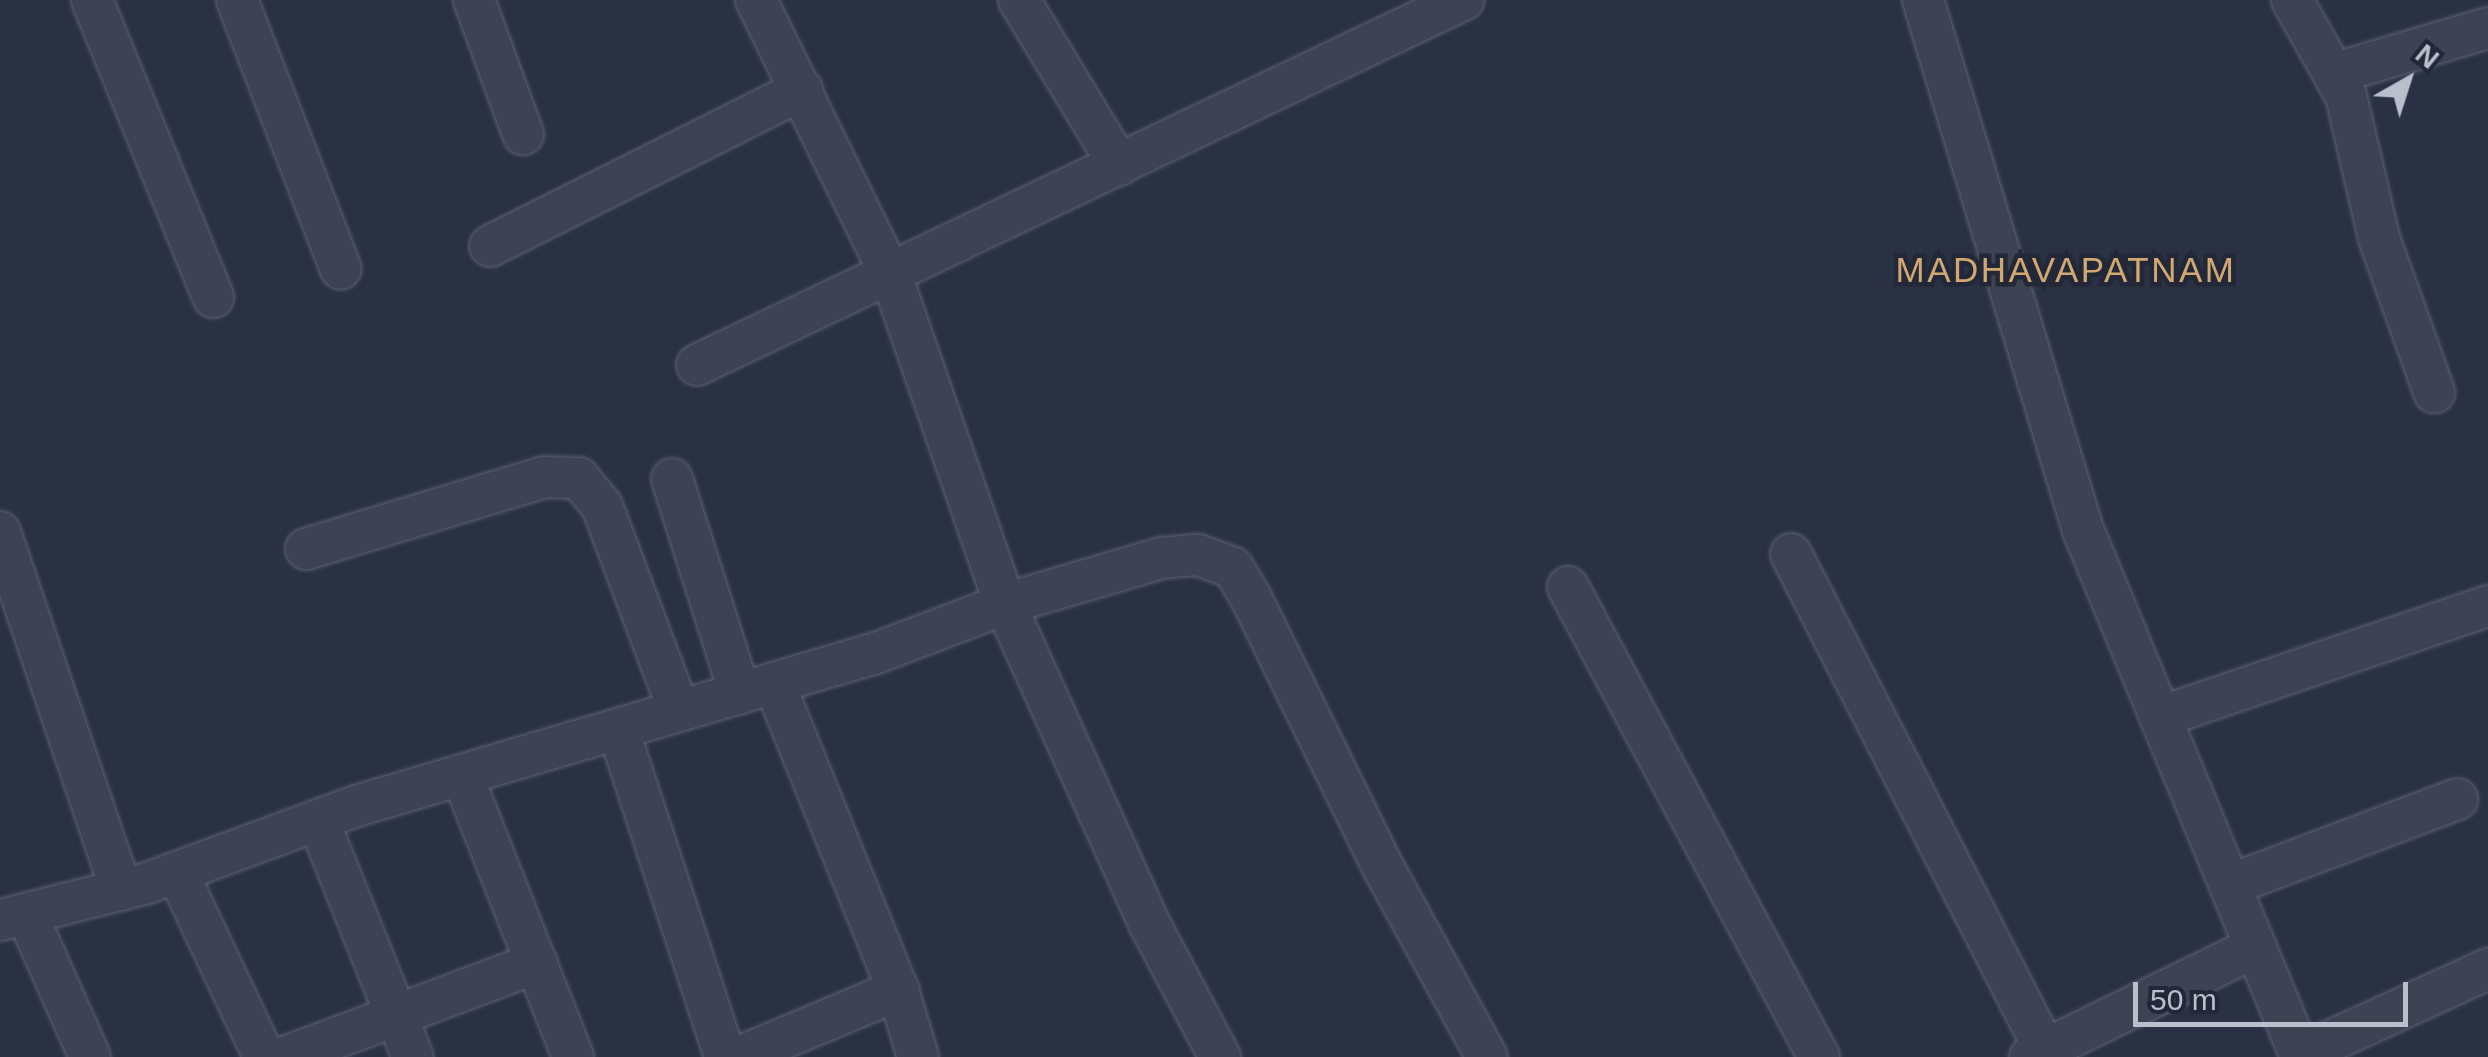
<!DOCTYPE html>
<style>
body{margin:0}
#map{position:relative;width:2488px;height:1057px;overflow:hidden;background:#293143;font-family:Arial,sans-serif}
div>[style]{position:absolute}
.roads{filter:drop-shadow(0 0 2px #5c6170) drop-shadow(0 0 2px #5c6170)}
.minor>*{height:40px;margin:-20px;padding:0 20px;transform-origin:20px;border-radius:20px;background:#3d4352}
span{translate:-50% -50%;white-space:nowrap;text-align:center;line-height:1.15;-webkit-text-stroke:9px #222838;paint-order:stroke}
.quarter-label{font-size:35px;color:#d1a871;letter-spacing:2.5px}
.north{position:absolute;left:2358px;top:30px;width:100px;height:100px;-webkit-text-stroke:8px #222838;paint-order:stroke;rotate:39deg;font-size:28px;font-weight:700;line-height:40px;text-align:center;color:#bbbfcc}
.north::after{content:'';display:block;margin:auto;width:35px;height:45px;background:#bbbfcc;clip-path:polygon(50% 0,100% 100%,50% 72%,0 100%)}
.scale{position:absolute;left:2133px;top:982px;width:275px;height:45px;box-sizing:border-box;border:5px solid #bbbfcc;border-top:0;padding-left:12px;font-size:30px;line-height:35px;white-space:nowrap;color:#bbbfcc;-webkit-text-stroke:8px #222838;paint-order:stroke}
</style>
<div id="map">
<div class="roads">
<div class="minor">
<div style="left:92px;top:0;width:321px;rotate:67.8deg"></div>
<div style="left:237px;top:0;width:288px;rotate:68.9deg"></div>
<div style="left:474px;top:0;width:143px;rotate:69.9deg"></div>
<div style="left:756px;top:0;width:309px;rotate:63.9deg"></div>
<div style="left:892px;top:278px;width:345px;rotate:70.9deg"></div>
<div style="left:1005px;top:604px;width:350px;rotate:65.7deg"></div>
<div style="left:1149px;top:923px;width:152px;rotate:62.1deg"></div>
<div style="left:1019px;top:0;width:193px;rotate:58.8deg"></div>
<div style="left:1923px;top:0;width:554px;rotate:73.2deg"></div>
<div style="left:2083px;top:530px;width:570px;rotate:67.53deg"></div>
<div style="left:2292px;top:0;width:110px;rotate:60.6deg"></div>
<div style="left:2346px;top:96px;width:146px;rotate:76.9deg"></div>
<div style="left:2379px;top:238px;width:164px;rotate:70.3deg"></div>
<div style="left:2336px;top:73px;width:159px;rotate:-16.5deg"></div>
<div style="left:490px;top:246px;width:349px;rotate:-26.6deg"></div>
<div style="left:697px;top:365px;width:849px;rotate:-25.48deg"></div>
<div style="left:672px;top:479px;width:225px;rotate:72.4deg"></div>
<div style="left:0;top:532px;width:378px;rotate:71.3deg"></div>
<div style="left:306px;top:549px;width:250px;rotate:-16.8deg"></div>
<div style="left:545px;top:477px;width:34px;rotate:2deg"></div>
<div style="left:579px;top:478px;width:36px;rotate:51deg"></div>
<div style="left:602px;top:506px;width:219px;rotate:69.4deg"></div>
<div style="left:1791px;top:554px;width:557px;rotate:62.88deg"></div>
<div style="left:1568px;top:587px;width:533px;rotate:61.9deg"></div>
<div style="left:774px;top:683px;width:331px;rotate:68deg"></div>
<div style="left:898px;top:990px;width:70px;rotate:73.4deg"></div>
<div style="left:2160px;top:717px;width:346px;rotate:-18.7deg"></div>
<div style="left:618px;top:729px;width:345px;rotate:71.9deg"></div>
<div style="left:462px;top:775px;width:303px;rotate:68.5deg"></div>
<div style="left:318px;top:820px;width:255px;rotate:68.2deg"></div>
<div style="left:177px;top:872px;width:204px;rotate:64.8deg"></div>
<div style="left:2230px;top:885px;width:243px;rotate:-20.7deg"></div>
<div style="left:27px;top:915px;width:155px;rotate:66.1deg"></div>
<div style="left:0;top:920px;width:152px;rotate:-14.1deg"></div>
<div style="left:147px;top:883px;width:223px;rotate:-20.2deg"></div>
<div style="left:356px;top:806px;width:542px;rotate:-16.4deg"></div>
<div style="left:876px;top:653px;width:138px;rotate:-20.8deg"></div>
<div style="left:1005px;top:604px;width:163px;rotate:-16.4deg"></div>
<div style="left:1161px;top:558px;width:37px;rotate:-5deg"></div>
<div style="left:1198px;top:555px;width:37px;rotate:20deg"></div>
<div style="left:1233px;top:568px;width:37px;rotate:59deg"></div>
<div style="left:1252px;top:600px;width:300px;rotate:63.9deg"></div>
<div style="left:1384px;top:869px;width:214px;rotate:61.3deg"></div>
<div style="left:2300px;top:1055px;width:207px;rotate:-24.6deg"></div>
<div style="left:285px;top:1057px;width:269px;rotate:-20.5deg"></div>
<div style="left:739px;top:1057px;width:173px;rotate:-22.8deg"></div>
<div style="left:2030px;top:1057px;width:251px;rotate:-26deg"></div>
</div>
</div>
<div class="quarter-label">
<span style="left:2066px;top:270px">MADHAVAPATNAM</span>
</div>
<div class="north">N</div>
<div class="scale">50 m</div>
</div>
